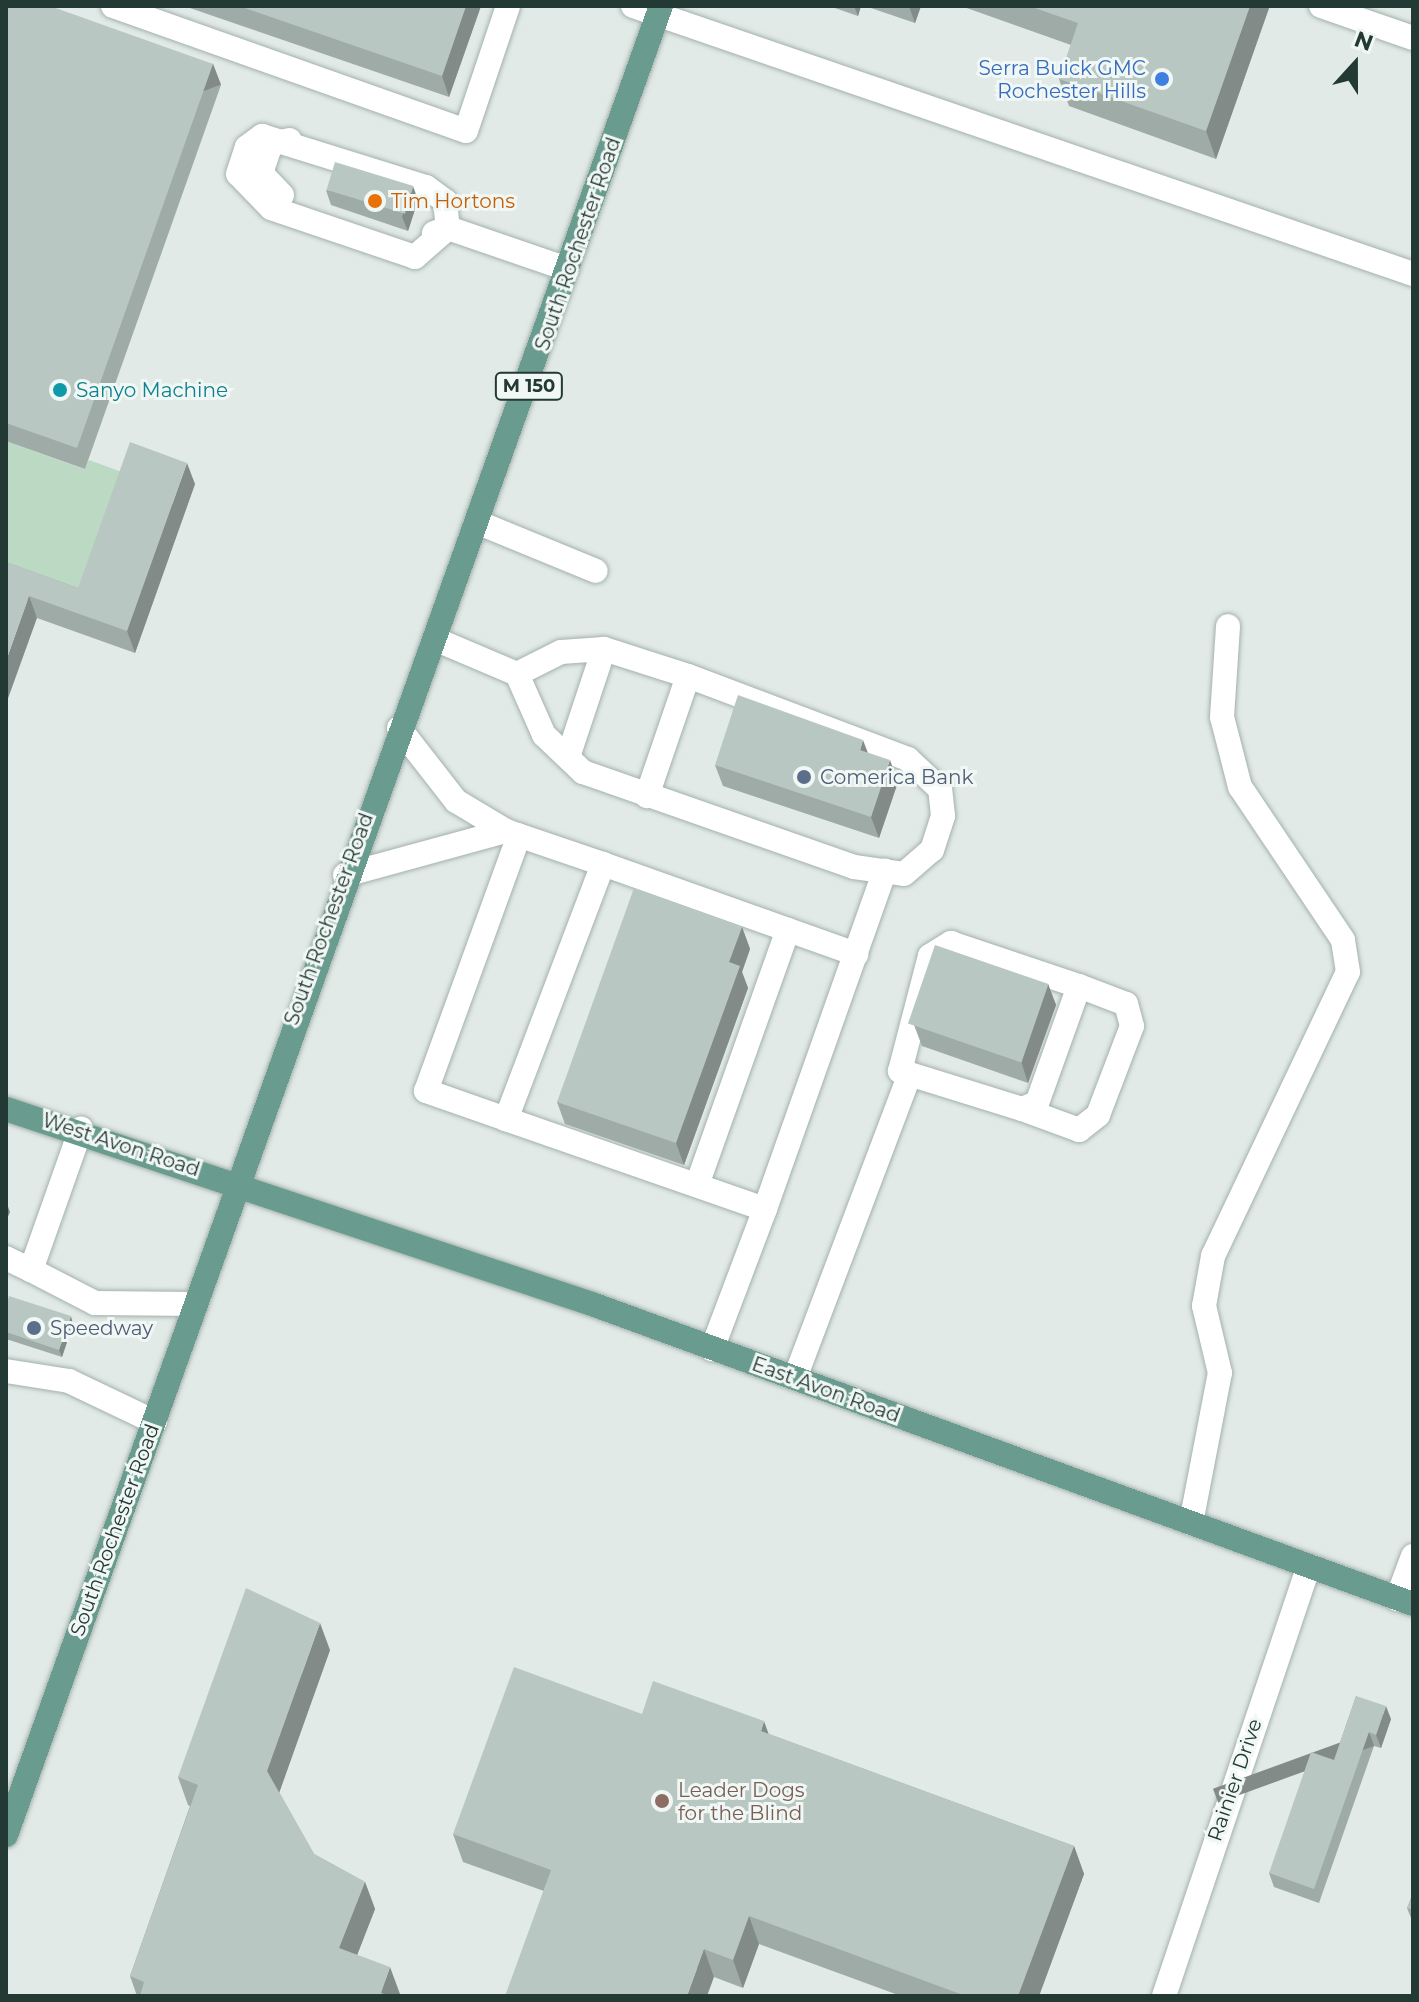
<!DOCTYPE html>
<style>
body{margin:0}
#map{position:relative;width:1419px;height:2002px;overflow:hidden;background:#e1eae6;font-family:Montserrat,sans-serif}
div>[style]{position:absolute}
.green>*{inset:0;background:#bbd9c3}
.roads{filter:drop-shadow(0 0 2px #a4b1ad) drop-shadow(0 0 2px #a4b1ad)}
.minor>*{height:24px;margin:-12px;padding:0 12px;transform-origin:12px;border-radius:12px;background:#fff}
.major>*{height:24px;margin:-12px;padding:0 12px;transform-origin:12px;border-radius:12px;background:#699c8e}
.wall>*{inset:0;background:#9faba7}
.shaded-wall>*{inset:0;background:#828b88;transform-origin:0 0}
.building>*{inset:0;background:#b9c7c2;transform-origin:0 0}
.dots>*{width:22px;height:22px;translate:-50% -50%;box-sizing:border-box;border:4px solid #f1f7f4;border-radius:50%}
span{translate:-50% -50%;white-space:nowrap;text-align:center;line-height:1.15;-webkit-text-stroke:6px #f1f7f4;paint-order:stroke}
.shield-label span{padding:2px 6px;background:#f1f7f4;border:2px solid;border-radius:6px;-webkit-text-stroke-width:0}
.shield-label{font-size:18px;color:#233933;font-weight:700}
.shop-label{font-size:20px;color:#366cbe}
.right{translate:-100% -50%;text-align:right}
.food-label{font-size:20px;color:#c56008}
.left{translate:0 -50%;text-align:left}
.street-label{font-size:20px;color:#233933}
.culture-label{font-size:20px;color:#0d838f}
.service-label{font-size:20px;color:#4e5e75}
.education-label{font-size:20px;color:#785e54}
.frame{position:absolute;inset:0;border:8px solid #233933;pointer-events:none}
.north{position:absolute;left:1315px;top:24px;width:80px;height:80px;-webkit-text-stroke:6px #f1f7f4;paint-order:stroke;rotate:21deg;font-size:22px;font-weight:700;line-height:32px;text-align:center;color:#233933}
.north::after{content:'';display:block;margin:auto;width:28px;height:36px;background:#233933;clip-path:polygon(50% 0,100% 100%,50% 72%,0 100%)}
</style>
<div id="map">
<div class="green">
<div style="clip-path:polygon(6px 441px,84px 469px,89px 460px,133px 476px,83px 618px,6px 581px)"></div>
</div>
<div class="roads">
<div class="minor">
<div style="left:113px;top:6px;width:374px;rotate:19.5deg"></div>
<div style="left:466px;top:131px;width:132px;rotate:-71.4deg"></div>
<div style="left:633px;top:6px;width:825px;rotate:18.96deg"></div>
<div style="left:1321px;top:6px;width:97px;rotate:19.2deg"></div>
<div style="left:262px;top:136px;width:172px;rotate:17.3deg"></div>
<div style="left:426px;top:187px;width:24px;rotate:36deg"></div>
<div style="left:445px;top:201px;width:27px;rotate:84deg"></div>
<div style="left:448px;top:228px;width:44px;rotate:138.7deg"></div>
<div style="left:415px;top:257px;width:152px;rotate:-161.2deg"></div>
<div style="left:271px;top:208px;width:47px;rotate:-134.1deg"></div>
<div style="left:238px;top:174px;width:28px;rotate:-72deg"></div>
<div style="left:247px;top:147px;width:19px;rotate:-36deg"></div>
<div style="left:282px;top:195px;width:30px;rotate:-134deg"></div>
<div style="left:261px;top:173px;width:31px;rotate:-71deg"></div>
<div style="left:271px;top:144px;width:19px;rotate:-12deg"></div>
<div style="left:434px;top:233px;width:15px;rotate:-20deg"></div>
<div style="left:448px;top:228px;width:126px;rotate:19deg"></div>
<div style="left:479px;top:523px;width:126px;rotate:22.3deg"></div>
<div style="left:437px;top:640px;width:87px;rotate:23deg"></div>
<div style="left:517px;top:674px;width:67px;rotate:66.1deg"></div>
<div style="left:544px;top:735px;width:54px;rotate:43.5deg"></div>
<div style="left:583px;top:772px;width:287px;rotate:19.3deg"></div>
<div style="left:854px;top:867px;width:50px;rotate:8deg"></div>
<div style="left:904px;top:874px;width:37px;rotate:-41deg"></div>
<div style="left:932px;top:850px;width:36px;rotate:-72deg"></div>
<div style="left:943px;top:816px;width:27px;rotate:-96deg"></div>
<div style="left:940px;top:789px;width:44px;rotate:-136.8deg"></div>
<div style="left:908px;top:759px;width:235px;rotate:-159.3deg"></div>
<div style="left:517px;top:674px;width:49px;rotate:-26.6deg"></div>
<div style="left:561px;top:652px;width:43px;rotate:-4deg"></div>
<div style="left:604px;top:649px;width:88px;rotate:17.8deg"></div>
<div style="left:688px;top:676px;width:127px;rotate:108.9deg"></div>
<div style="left:399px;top:728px;width:93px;rotate:52deg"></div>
<div style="left:456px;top:801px;width:58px;rotate:31deg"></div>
<div style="left:506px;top:831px;width:102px;rotate:18.8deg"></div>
<div style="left:603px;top:864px;width:273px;rotate:110.8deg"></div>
<div style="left:506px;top:1119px;width:274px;rotate:19.2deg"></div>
<div style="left:765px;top:1209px;width:150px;rotate:110.7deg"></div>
<div style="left:568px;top:757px;width:114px;rotate:-71.6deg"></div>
<div style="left:603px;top:864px;width:269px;rotate:19.6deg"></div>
<div style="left:345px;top:875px;width:167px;rotate:-15.3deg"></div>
<div style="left:951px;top:943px;width:135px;rotate:18.6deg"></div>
<div style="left:1079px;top:986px;width:124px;rotate:109.7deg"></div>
<div style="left:1037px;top:1103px;width:16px;rotate:158deg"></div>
<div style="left:1022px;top:1109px;width:128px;rotate:-162.7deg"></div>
<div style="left:900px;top:1071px;width:119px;rotate:-75.4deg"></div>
<div style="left:930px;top:956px;width:25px;rotate:-32deg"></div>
<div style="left:1022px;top:1109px;width:61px;rotate:20.2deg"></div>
<div style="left:1079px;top:1130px;width:24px;rotate:-38deg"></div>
<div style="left:1098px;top:1115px;width:95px;rotate:-69.1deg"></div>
<div style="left:1132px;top:1026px;width:23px;rotate:-105deg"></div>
<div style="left:1126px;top:1004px;width:50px;rotate:-159deg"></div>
<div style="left:506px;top:1119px;width:85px;rotate:-160.7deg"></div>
<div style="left:426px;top:1091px;width:272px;rotate:-70deg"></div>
<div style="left:697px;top:1185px;width:271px;rotate:-70.4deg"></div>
<div style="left:765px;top:1209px;width:359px;rotate:-70.5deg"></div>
<div style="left:6px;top:1258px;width:28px;rotate:26deg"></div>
<div style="left:31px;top:1270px;width:150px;rotate:-70.5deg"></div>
<div style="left:31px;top:1270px;width:72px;rotate:27.3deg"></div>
<div style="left:95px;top:1303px;width:100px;rotate:0.6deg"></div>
<div style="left:6px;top:1371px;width:64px;rotate:9deg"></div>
<div style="left:69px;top:1381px;width:95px;rotate:25.5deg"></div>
<div style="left:795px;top:1378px;width:323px;rotate:-69.3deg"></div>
<div style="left:1191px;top:1523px;width:153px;rotate:-79.1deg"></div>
<div style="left:1220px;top:1373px;width:69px;rotate:-103.4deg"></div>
<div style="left:1204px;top:1306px;width:51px;rotate:-79.8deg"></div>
<div style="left:1213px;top:1256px;width:314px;rotate:-64.6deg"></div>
<div style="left:1348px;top:972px;width:32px;rotate:-99deg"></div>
<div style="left:1343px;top:940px;width:184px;rotate:-123.9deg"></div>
<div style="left:1240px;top:787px;width:72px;rotate:-104.4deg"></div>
<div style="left:1222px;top:717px;width:91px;rotate:-86.2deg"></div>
<div style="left:1397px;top:1599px;width:46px;rotate:-69.6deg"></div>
<div style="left:1164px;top:1996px;width:454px;rotate:-71.4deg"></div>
</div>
<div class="major">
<div style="left:6px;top:1109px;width:618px;rotate:18.41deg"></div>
<div style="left:592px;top:1304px;width:874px;rotate:20.07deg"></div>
<div style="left:6px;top:1835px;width:1943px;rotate:-70.3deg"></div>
</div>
</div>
<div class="wall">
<div style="clip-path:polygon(6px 6px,213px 64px,221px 85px,85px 469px,6px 441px)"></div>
<div style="clip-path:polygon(184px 6px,481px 6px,449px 97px)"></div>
<div style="clip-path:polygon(829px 6px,861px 6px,858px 16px)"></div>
<div style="clip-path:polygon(865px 6px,921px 6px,915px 23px)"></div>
<div style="clip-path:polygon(961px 6px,1268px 6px,1269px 8px,1216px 159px,1069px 106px,1059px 79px,1071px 45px)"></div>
<div style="clip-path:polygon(326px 190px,418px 200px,408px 231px,331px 205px)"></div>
<div style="clip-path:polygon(195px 484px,135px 653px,37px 618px,6px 562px,78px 588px)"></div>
<div style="clip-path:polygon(868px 753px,898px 782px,879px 838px,723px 786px,715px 765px)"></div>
<div style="clip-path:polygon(742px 927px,750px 949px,742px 972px,748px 988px,684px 1165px,565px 1124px,557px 1102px)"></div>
<div style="clip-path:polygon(1048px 984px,1056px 1005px,1028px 1083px,922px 1046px,914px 1025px)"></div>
<div style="clip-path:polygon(6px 1305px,73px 1324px,62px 1357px,6px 1339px)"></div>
<div style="clip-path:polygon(330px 1650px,279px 1792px,314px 1854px,365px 1882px,375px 1909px,357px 1955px,400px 1994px,399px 1996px,137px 1996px,130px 1976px,190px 1806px,188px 1805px,178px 1777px)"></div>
<div style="clip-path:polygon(1356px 1696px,1391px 1719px,1381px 1748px,1374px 1746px,1319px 1903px,1274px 1887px,1269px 1873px,1334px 1760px)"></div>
<div style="clip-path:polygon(642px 1714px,769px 1734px,1074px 1846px,1084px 1874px,1039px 1996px,901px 1996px,759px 1944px,743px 1988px,714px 1977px,544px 1891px,463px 1862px,453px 1834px)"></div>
<div style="clip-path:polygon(1413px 1893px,1413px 1923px,1407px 1908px)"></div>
</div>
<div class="shaded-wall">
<div style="clip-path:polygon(466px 6px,481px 6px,449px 97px,442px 76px)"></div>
<div style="clip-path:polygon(854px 6px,861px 6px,858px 16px)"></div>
<div style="clip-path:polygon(909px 6px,921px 6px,915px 23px)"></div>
<div style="clip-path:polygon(1250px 6px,1268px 6px,1269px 8px,1216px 159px,1206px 131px)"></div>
<div style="left:213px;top:64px;width:22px;height:407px;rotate:69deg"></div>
<div style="clip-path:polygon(413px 186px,418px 200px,408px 231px,402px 217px)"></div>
<div style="clip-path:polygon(187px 463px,195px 484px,135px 653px,127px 631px)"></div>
<div style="clip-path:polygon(29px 596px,37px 618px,6px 704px,6px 661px)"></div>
<div style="clip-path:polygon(863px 740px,871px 761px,860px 750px)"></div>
<div style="clip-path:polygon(890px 760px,898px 782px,879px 838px,871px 817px)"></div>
<div style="clip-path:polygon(742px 927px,750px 949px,742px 972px,748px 988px,684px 1165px,676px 1143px,729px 962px)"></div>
<div style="clip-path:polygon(1048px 984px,1056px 1005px,1028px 1083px,1021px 1061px)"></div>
<div style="clip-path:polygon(7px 1204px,10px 1212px,6px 1221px,6px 1207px)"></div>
<div style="clip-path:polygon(71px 1316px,73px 1324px,62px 1357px,59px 1350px)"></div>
<div style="clip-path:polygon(320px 1623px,330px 1650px,277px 1799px,267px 1771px)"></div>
<div style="clip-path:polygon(1386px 1706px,1391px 1719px,1381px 1748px,1376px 1735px)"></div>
<div style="clip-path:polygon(764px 1721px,774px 1749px,761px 1731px)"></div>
<div style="left:1369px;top:1732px;width:15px;height:166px;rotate:70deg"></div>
<div style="clip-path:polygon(1074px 1846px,1084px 1874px,1039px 1996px,1018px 1996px)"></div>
<div style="clip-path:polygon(365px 1882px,375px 1909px,349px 1976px,339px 1948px)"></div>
<div style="clip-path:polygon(749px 1916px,759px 1944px,743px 1988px,733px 1960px)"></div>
<div style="clip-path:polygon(704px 1949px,714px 1977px,707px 1996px,687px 1996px)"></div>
<div style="clip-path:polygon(390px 1967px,400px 1994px,399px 1996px,382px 1996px,381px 1993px)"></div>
</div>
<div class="building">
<div style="clip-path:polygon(6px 6px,50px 6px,213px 64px,77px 448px,6px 423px)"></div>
<div style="clip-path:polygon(239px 6px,466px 6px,442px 76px)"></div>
<div style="clip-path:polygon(1029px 6px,1250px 6px,1206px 131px,1059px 79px,1078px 23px)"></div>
<div style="left:335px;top:162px;width:82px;height:29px;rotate:17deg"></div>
<div style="clip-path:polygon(130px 442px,187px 463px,127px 631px,29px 596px,6px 661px,6px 562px,78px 588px)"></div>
<div style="clip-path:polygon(738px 695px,863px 740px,860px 750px,890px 760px,871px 817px,715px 765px)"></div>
<div style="clip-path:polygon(634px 888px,742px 927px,729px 962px,740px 966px,676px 1143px,557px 1102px)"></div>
<div style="left:935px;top:945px;width:120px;height:83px;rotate:19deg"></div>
<div style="clip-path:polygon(9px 1296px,71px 1316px,59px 1350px,6px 1332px,6px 1305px)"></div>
<div style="clip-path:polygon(246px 1588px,320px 1623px,267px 1771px,314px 1854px,365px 1882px,339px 1948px,390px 1967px,381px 1993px,390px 1996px,140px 1996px,144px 1982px,130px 1976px,198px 1785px,178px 1777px)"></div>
<div style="clip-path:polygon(514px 1667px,642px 1714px,653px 1681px,764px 1721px,761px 1731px,1074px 1846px,1018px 1996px,966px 1996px,749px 1916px,733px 1960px,704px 1949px,687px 1996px,505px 1996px,551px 1870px,453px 1834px)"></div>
<div style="clip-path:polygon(1356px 1696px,1386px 1706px,1376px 1735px,1369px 1732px,1314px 1889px,1269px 1873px,1311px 1752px,1334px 1760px)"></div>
<div style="clip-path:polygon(1413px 1893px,1413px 1910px,1407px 1908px)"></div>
</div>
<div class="dots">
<div style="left:1162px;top:79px;background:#3f7fe0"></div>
<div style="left:375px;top:201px;background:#e8710a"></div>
<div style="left:60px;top:390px;background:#0f9aa8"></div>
<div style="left:804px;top:777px;background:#5c6f8a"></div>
<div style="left:34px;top:1328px;background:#5c6f8a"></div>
<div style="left:662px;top:1801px;background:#8d6e63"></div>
</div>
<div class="shield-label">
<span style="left:529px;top:386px">M 150</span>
</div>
<div class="shop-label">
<span class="right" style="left:1146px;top:80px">Serra Buick GMC<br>Rochester Hills</span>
</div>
<div class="food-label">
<span class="left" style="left:391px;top:201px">Tim Hortons</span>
</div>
<div class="street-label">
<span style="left:578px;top:244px;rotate:-71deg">South Rochester Road</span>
<span style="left:329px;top:919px;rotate:-70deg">South Rochester Road</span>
<span style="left:121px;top:1145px;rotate:18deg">West Avon Road</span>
<span style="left:826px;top:1390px;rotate:20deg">East Avon Road</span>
<span style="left:115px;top:1530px;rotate:-70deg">South Rochester Road</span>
<span style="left:1235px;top:1780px;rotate:-71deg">Rainier Drive</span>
</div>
<div class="culture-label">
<span class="left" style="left:76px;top:390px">Sanyo Machine</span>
</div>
<div class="service-label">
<span class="left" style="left:820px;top:777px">Comerica Bank</span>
<span class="left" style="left:50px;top:1328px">Speedway</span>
</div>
<div class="education-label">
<span class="left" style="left:678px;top:1802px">Leader Dogs<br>for the Blind</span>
</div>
<div class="frame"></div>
<div class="north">N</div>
</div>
